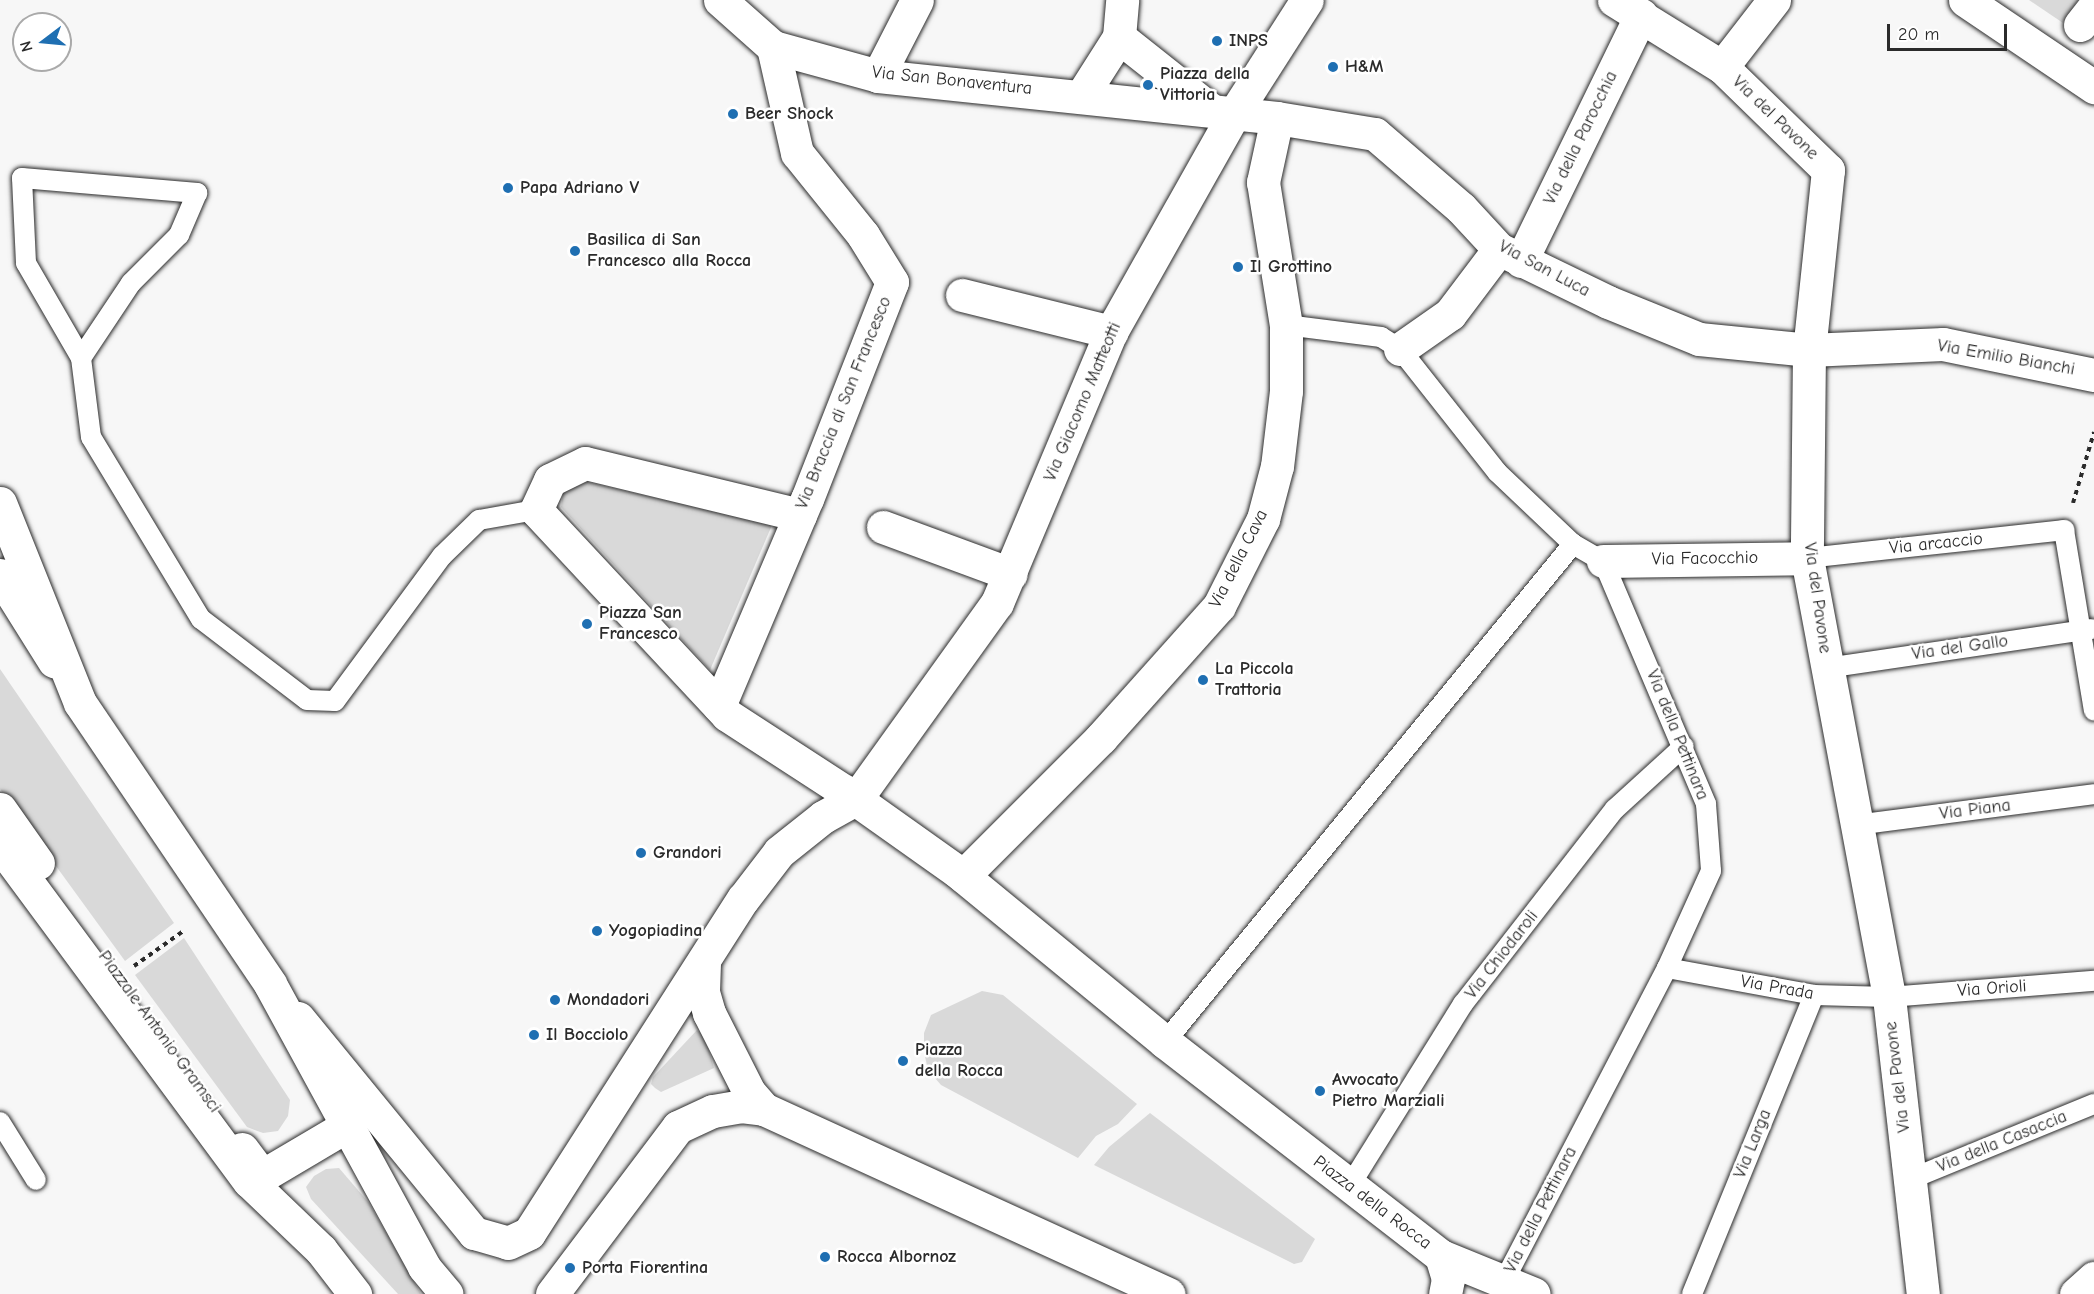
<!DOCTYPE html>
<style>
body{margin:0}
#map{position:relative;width:2094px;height:1294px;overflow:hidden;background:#f7f7f7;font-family:"Comic Neue",sans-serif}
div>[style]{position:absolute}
.green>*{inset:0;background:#d9d9d9}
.path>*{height:4px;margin-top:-2px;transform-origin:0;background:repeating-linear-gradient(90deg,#2b2b2b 0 4.5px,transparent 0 9px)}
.roads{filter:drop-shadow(0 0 2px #2b2b2b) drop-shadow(0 0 2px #2b2b2b)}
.service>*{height:20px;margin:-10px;padding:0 10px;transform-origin:10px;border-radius:10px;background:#fff}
.minor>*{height:33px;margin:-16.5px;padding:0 16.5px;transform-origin:16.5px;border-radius:16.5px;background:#fff}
.secondary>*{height:33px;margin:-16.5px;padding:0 16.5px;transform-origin:16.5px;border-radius:16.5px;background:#fff}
.primary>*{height:33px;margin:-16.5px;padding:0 16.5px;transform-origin:16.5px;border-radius:16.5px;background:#fff}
.dots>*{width:16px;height:16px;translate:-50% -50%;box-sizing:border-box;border:3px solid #fff;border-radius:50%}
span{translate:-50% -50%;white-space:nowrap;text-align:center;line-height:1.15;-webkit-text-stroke:5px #fff;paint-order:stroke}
.poi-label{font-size:18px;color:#2b2b2b;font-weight:700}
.left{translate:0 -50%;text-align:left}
.street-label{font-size:18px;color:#2b2b2b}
.north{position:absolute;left:12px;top:12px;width:60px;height:60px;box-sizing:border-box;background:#fff;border:2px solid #aaa;border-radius:50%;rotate:254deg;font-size:16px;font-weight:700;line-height:24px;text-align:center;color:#2b2b2b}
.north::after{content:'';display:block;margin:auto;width:21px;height:27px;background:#1f6fb2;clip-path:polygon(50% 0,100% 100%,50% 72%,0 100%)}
.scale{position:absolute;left:1887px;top:24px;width:120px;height:27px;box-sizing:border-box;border:3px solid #2b2b2b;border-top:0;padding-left:8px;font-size:18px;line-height:21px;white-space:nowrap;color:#2b2b2b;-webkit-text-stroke:4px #fff;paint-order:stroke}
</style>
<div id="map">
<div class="green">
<div style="clip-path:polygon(2029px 0,2078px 0,2063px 23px)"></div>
<div style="clip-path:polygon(587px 482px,772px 525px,710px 670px,561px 507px,563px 493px,572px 484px)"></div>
<div style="clip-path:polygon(0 669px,174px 923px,125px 961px,0 789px)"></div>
<div style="clip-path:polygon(184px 938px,290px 1100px,288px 1116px,278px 1131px,263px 1133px,247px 1127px,135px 975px)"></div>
<div style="clip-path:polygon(982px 991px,1003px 995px,1137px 1104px,1118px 1124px,1096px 1136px,1078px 1158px,941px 1085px,928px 1070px,924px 1052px,924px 1033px,931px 1015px)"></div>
<div style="clip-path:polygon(697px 1030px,705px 1037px,714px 1068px,661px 1092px,655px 1088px,651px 1084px,653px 1077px)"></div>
<div style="clip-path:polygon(1150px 1113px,1315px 1239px,1302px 1262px,1294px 1264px,1094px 1165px,1109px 1147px)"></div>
<div style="clip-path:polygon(339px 1168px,369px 1203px,421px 1294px,398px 1294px,311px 1199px,306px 1187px,314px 1176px,326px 1169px)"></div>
</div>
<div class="path">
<div style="left:2073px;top:503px;width:74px;rotate:-73.5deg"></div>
<div style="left:134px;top:966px;width:59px;rotate:-35.3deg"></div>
</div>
<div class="roads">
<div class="service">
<div style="left:1286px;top:325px;width:96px;rotate:7.2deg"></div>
<div style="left:1381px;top:337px;width:22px;rotate:32deg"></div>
<div style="left:1400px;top:349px;width:157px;rotate:51.7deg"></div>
<div style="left:1497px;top:472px;width:105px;rotate:43.5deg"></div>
<div style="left:1573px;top:544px;width:34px;rotate:30deg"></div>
<div style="left:1603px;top:561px;width:264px;rotate:67deg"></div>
<div style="left:1706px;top:804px;width:67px;rotate:85.7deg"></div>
<div style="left:1711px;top:871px;width:107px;rotate:114.4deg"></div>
<div style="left:1667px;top:968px;width:353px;rotate:117.5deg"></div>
<div style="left:81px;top:358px;width:110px;rotate:-120.1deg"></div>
<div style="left:26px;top:263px;width:85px;rotate:-92.7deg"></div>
<div style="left:22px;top:178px;width:176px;rotate:4.9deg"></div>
<div style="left:197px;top:193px;width:46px;rotate:113.2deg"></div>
<div style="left:179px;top:235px;width:68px;rotate:135deg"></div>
<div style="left:131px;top:283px;width:90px;rotate:123.7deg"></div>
<div style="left:81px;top:358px;width:80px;rotate:82.8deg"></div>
<div style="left:91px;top:437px;width:213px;rotate:58.9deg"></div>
<div style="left:201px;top:619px;width:133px;rotate:37.4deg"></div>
<div style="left:307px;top:700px;width:28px;rotate:2deg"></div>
<div style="left:335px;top:701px;width:180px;rotate:-53.6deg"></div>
<div style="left:442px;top:556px;width:52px;rotate:-44.2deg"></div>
<div style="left:479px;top:520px;width:58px;rotate:-10deg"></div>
<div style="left:1807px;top:558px;width:259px;rotate:-6.2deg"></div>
<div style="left:2064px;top:530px;width:183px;rotate:80.6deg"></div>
<div style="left:1827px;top:668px;width:267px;rotate:-8.4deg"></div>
<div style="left:1856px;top:825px;width:240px;rotate:-7.4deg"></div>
<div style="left:1667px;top:968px;width:149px;rotate:10.4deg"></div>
<div style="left:1814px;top:995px;width:75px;rotate:1.5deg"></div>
<div style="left:1889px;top:997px;width:206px;rotate:-4.5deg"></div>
<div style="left:1165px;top:1042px;width:644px;rotate:-50.67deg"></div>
<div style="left:0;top:1122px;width:68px;rotate:58.2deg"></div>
<div style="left:1911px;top:1179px;width:198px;rotate:-22.3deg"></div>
<div style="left:1349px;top:1187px;width:216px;rotate:-58.1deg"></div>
<div style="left:1463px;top:1004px;width:247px;rotate:-52.1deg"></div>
<div style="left:1615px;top:809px;width:93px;rotate:-42.4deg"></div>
<div style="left:1692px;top:1294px;width:323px;rotate:-67.8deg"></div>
</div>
<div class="minor">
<div style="left:720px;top:0;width:71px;rotate:41.6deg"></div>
<div style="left:773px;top:47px;width:109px;rotate:15.4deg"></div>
<div style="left:878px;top:76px;width:401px;rotate:6deg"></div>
<div style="left:1277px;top:118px;width:66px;rotate:102.3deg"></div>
<div style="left:1263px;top:182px;width:145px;rotate:80.9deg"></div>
<div style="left:1286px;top:325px;width:66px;rotate:90deg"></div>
<div style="left:1286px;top:391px;width:76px;rotate:96.8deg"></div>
<div style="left:1277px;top:466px;width:55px;rotate:104.8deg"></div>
<div style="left:1263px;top:519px;width:97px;rotate:116.8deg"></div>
<div style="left:1219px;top:606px;width:177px;rotate:131.8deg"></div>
<div style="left:1101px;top:738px;width:195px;rotate:135deg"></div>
<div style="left:1614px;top:0;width:127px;rotate:31.8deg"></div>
<div style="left:1722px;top:67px;width:148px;rotate:44.2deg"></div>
<div style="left:1828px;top:170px;width:181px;rotate:96deg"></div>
<div style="left:1809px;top:350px;width:208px;rotate:90.6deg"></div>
<div style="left:1807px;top:558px;width:447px;rotate:79.4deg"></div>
<div style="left:1889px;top:997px;width:299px;rotate:83.5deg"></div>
<div style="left:1965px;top:0;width:156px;rotate:34deg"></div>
<div style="left:2080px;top:25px;width:23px;rotate:-52deg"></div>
<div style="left:1119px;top:37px;width:117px;rotate:38.4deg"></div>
<div style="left:1722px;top:67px;width:85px;rotate:-52.2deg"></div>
<div style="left:878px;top:76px;width:85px;rotate:-62.8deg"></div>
<div style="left:1082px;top:95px;width:69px;rotate:-57.5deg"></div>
<div style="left:1119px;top:37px;width:37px;rotate:-85deg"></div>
<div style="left:1277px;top:118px;width:99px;rotate:9.3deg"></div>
<div style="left:1375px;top:134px;width:113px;rotate:40.7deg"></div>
<div style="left:1461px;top:208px;width:56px;rotate:47.2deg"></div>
<div style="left:1499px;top:249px;width:121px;rotate:25.9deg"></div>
<div style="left:1608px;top:302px;width:98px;rotate:22.1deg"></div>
<div style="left:1699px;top:339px;width:111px;rotate:5.7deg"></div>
<div style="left:1809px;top:350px;width:134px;rotate:-2.6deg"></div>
<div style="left:1943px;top:344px;width:154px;rotate:11.6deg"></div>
<div style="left:1521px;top:261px;width:274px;rotate:-64deg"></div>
<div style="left:962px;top:295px;width:154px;rotate:13.9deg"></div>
<div style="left:1400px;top:349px;width:61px;rotate:-35deg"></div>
<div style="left:1450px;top:314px;width:81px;rotate:-53deg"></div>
<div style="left:800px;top:515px;width:221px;rotate:-166.4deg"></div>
<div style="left:585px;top:463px;width:39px;rotate:154deg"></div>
<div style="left:550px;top:480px;width:33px;rotate:115deg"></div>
<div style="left:536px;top:510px;width:280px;rotate:47deg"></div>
<div style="left:727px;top:715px;width:140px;rotate:33deg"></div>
<div style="left:844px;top:791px;width:140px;rotate:35.4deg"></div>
<div style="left:958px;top:872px;width:268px;rotate:39.4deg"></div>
<div style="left:1165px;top:1042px;width:349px;rotate:37.8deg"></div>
<div style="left:1441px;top:1256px;width:100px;rotate:22.2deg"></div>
<div style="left:883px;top:527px;width:136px;rotate:20.2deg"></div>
<div style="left:1603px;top:561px;width:204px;rotate:-0.8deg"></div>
<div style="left:719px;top:706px;width:225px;rotate:-67deg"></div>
<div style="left:807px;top:499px;width:233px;rotate:-68.6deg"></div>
<div style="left:892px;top:282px;width:55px;rotate:-121.7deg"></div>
<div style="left:863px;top:235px;width:105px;rotate:-128.8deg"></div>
<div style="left:797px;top:153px;width:109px;rotate:-102.8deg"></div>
<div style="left:0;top:809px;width:66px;rotate:54.9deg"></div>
<div style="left:0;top:845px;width:418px;rotate:53.5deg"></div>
<div style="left:249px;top:1181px;width:100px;rotate:43.8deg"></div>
<div style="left:321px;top:1250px;width:56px;rotate:52.3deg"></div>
<div style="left:704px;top:963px;width:29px;rotate:92deg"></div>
<div style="left:703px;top:992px;width:22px;rotate:74deg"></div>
<div style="left:709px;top:1013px;width:89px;rotate:63.1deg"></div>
<div style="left:749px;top:1092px;width:23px;rotate:49deg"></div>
<div style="left:298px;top:1018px;width:278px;rotate:50.7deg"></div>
<div style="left:474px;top:1233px;width:35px;rotate:16deg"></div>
<div style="left:508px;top:1243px;width:23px;rotate:-25deg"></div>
<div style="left:529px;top:1233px;width:397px;rotate:-57.4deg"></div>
<div style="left:743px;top:899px;width:59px;rotate:-52.5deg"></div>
<div style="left:779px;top:852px;width:56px;rotate:-38.5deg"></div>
<div style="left:823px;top:817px;width:38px;rotate:-29deg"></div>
<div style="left:856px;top:799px;width:241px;rotate:-54.3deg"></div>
<div style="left:997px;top:603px;width:294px;rotate:-67.2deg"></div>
<div style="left:1111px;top:332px;width:250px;rotate:-60.6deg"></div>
<div style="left:1234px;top:114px;width:135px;rotate:-57.4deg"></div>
<div style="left:242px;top:1149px;width:34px;rotate:53deg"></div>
<div style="left:262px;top:1176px;width:96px;rotate:-30.6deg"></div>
<div style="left:1441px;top:1256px;width:24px;rotate:73deg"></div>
<div style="left:1448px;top:1279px;width:15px;rotate:101deg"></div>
<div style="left:552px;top:1294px;width:209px;rotate:-53deg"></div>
<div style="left:678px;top:1127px;width:38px;rotate:-25deg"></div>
<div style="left:713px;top:1111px;width:28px;rotate:-10deg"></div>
<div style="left:741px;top:1106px;width:23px;rotate:7deg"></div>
<div style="left:764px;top:1109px;width:445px;rotate:24.6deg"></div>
<div style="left:2076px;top:1294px;width:24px;rotate:-42deg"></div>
</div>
<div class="secondary">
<div style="left:0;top:575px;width:102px;rotate:57.9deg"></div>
</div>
<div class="primary">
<div style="left:0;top:503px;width:215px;rotate:68.2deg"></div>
<div style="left:80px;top:703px;width:339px;rotate:55.9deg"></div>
<div style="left:270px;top:984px;width:322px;rotate:61.4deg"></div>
<div style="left:424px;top:1267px;width:35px;rotate:50deg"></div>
</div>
</div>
<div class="dots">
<div style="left:1217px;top:41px;background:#1f6fb2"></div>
<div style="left:1333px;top:67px;background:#1f6fb2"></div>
<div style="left:1148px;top:85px;background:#1f6fb2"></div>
<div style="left:733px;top:114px;background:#1f6fb2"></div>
<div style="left:508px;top:188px;background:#1f6fb2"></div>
<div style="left:575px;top:251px;background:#1f6fb2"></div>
<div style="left:1238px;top:267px;background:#1f6fb2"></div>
<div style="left:587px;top:624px;background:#1f6fb2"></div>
<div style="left:1203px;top:680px;background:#1f6fb2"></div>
<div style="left:641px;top:853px;background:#1f6fb2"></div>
<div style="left:597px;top:931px;background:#1f6fb2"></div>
<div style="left:555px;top:1000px;background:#1f6fb2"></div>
<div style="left:534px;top:1035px;background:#1f6fb2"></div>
<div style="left:903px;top:1061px;background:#1f6fb2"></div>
<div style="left:1320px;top:1091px;background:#1f6fb2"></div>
<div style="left:825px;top:1257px;background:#1f6fb2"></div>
<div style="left:570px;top:1268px;background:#1f6fb2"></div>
</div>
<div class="poi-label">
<span class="left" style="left:1229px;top:41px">INPS</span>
<span class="left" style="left:1345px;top:67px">H&amp;M</span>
<span class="left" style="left:1160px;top:85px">Piazza della<br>Vittoria</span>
<span class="left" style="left:745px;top:114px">Beer Shock</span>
<span class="left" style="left:520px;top:188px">Papa Adriano V</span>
<span class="left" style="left:587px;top:251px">Basilica di San<br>Francesco alla Rocca</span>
<span class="left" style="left:1250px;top:267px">Il Grottino</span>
<span class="left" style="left:599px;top:624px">Piazza San<br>Francesco</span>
<span class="left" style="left:1215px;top:680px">La Piccola<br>Trattoria</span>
<span class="left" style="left:653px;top:853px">Grandori</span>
<span class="left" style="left:609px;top:931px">Yogopiadina</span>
<span class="left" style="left:567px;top:1000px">Mondadori</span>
<span class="left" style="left:546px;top:1035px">Il Bocciolo</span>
<span class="left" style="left:915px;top:1061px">Piazza<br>della Rocca</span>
<span class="left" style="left:1332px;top:1091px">Avvocato<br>Pietro Marziali</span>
<span class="left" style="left:837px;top:1257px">Rocca Albornoz</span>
<span class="left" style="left:582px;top:1268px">Porta Fiorentina</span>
</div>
<div class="street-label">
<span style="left:952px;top:81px;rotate:6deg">Via San Bonaventura</span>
<span style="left:1775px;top:118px;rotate:44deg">Via del Pavone</span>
<span style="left:1581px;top:138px;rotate:-64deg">Via della Parocchia</span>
<span style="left:1544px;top:269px;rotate:28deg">Via San Luca</span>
<span style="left:2006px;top:358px;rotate:10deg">Via Emilio Bianchi</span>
<span style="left:1083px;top:402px;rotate:-67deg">Via Giacomo Matteotti</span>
<span style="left:844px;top:403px;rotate:-68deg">Via Braccia di San Francesco</span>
<span style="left:1936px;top:544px;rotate:-6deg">Via arcaccio</span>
<span style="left:1239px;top:559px;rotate:-63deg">Via della Cava</span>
<span style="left:1705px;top:559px;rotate:-1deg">Via Facocchio</span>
<span style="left:1817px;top:598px;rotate:82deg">Via del Pavone</span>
<span style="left:1960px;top:648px;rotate:-8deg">Via del Gallo</span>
<span style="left:1677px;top:735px;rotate:68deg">Via della Pettinara</span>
<span style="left:1975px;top:810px;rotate:-7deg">Via Piana</span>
<span style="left:1502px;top:955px;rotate:-52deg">Via Chiodaroli</span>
<span style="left:1777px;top:988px;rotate:10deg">Via Prada</span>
<span style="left:1992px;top:989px;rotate:-4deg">Via Orioli</span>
<span style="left:159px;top:1032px;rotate:54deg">Piazzale Antonio Gramsci</span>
<span style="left:1898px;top:1077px;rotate:-97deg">Via del Pavone</span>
<span style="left:2002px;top:1142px;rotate:-22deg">Via della Casaccia</span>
<span style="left:1753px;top:1144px;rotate:-68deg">Via Larga</span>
<span style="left:1372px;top:1203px;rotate:37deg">Piazza della Rocca</span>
<span style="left:1541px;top:1210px;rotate:-63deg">Via della Pettinara</span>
</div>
<div class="north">N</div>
<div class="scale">20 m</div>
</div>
